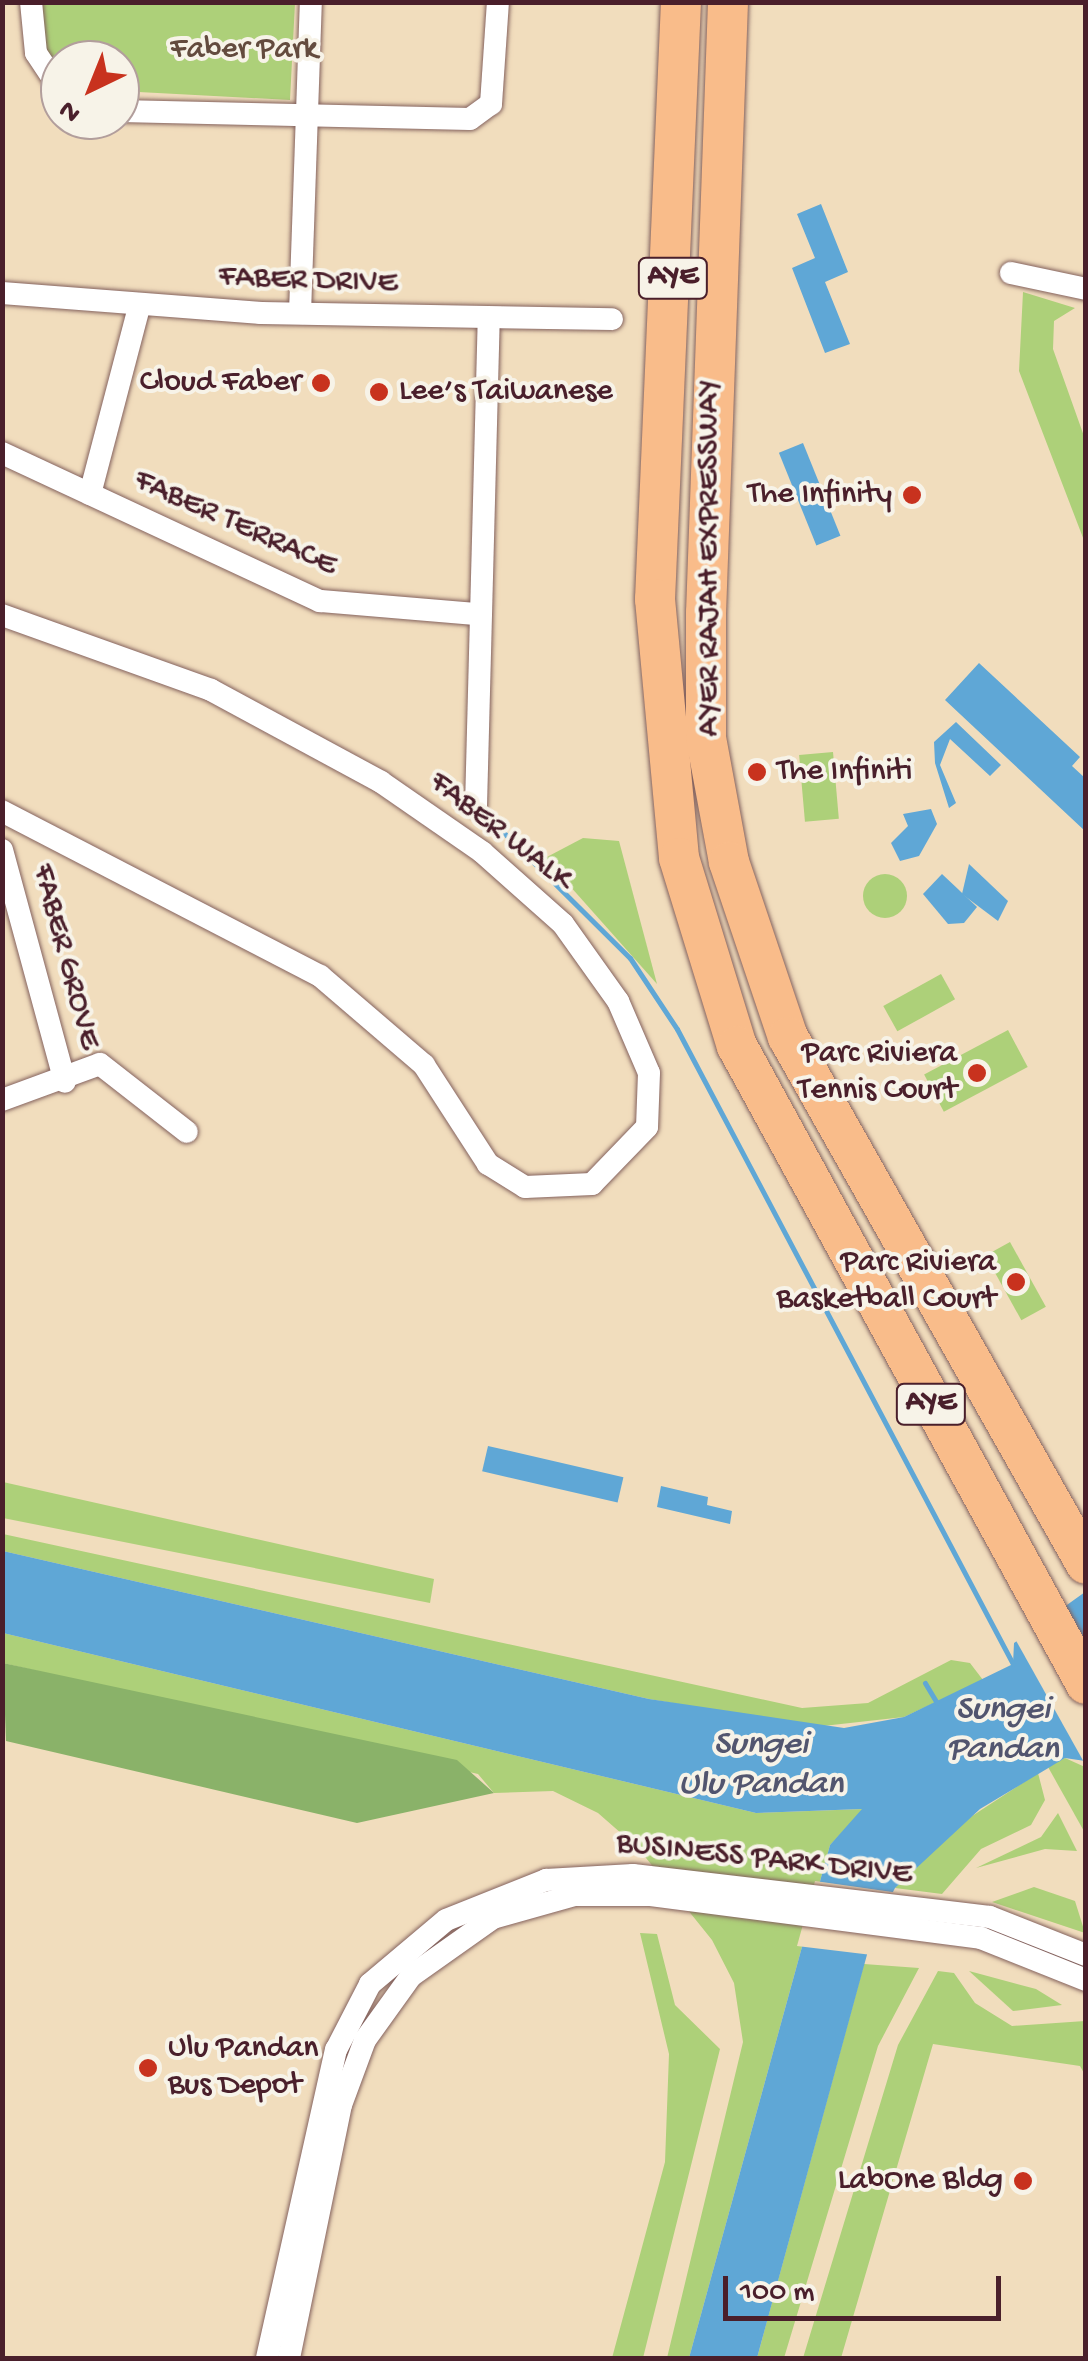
<!DOCTYPE html>
<meta charset="utf-8">
<style>
body{margin:0}
#map{position:relative;width:1088px;height:2361px;overflow:hidden;background:#f1ddbd;font-family:"Gochi Hand",sans-serif}
div>[style]{position:absolute}
.green>*{inset:0;background:#add079;transform-origin:0 0}
.round{border-radius:50%}
.forest>*{inset:0;background:#8ab269}
.water>*{inset:0;background:#5fa7d6;transform-origin:0 0}
.pier>*{inset:0;background:#f1ddbd}
.stream>*{height:5px;margin:-2.5px;padding:0 2.5px;transform-origin:2.5px;border-radius:2.5px;background:#5fa7d6}
.roads{filter:drop-shadow(0 0 2px #84625e) drop-shadow(0 0 2px #84625e)}
.street>*{height:22px;margin:-11px;padding:0 11px;transform-origin:11px;border-radius:11px;background:#fff}
.highway>*{height:40px;margin:-20px;padding:0 20px;transform-origin:20px;border-radius:20px;background:#f9bc8a}
.dots>*{width:28px;height:28px;translate:-50% -50%;box-sizing:border-box;border:5px solid #f7f3e8;border-radius:50%}
span{translate:-50% -50%;white-space:nowrap;text-align:center;line-height:1.15;-webkit-text-stroke:8px #f7f3e8;paint-order:stroke}
.shield-label span{padding:2px 8px;background:#f7f3e8;border:2px solid;border-radius:8px;-webkit-text-stroke-width:0}
.shield-label{font-size:30px;color:#4a1f2b;font-weight:700}
.park-label{font-size:32px;color:#634b3e}
.street-label{font-size:32px;color:#4a1f2b}
.poi-label{font-size:32px;color:#4a1f2b}
.right{translate:-100% -50%;text-align:right}
.left{translate:0 -50%;text-align:left}
.water-label{font-size:35px;color:#52556f;font-style:italic}
.frame{position:absolute;inset:0;border:5px solid #4a1f2b;pointer-events:none}
.north{position:absolute;left:40px;top:40px;width:100px;height:100px;box-sizing:border-box;background:#f7f3e8;border:2px solid #b29e9c;border-radius:50%;rotate:223deg;font-size:28px;font-weight:700;line-height:40px;text-align:center;color:#4a1f2b}
.north::after{content:'';display:block;margin:auto;width:35px;height:45px;background:#c8321e;clip-path:polygon(50% 0,100% 100%,50% 72%,0 100%)}
.scale{position:absolute;left:723px;top:2276px;width:278px;height:45px;box-sizing:border-box;border:5px solid #4a1f2b;border-top:0;padding-left:12px;font-size:30px;line-height:35px;white-space:nowrap;color:#4a1f2b;-webkit-text-stroke:8px #f7f3e8;paint-order:stroke}
</style>
<div id="map">
<div class="green">
<div style="clip-path:polygon(43px 3px,295px 3px,290px 100px,120px 91px,120px 60px,60px 60px,60px 81px,41px 52px)"></div>
<div style="clip-path:polygon(1023px 292px,1075px 308px,1054px 321px,1053px 349px,1085px 439px,1085px 543px,1019px 371px)"></div>
<div style="left:833px;top:752px;width:67px;height:34px;rotate:85deg"></div>
<div style="clip-path:polygon(583px 838px,619px 841px,657px 984px,545px 858px)"></div>
<div class="round" style="left:863px;top:874px;width:44px;height:44px"></div>
<div style="left:941px;top:974px;width:29px;height:66px;rotate:61deg"></div>
<div style="left:1008px;top:1030px;width:42px;height:95px;rotate:62deg"></div>
<div style="left:1010px;top:1242px;width:74px;height:28px;rotate:61deg"></div>
<div style="clip-path:polygon(3px 1482px,434px 1579px,430px 1603px,3px 1518px)"></div>
<div style="clip-path:polygon(3px 1534px,802px 1708px,868px 1703px,951px 1660px,970px 1663px,983px 1680px,904px 1717px,814px 1727px,649px 1699px,3px 1551px)"></div>
<div style="clip-path:polygon(3px 1633px,756px 1813px,864px 1809px,830px 1845px,689px 2358px,667px 2358px,743px 2042px,734px 1983px,712px 1940px,638px 1848px,598px 1813px,553px 1791px,494px 1793px,478px 1774px,3px 1663px)"></div>
<div style="clip-path:polygon(1065px 1758px,1085px 1767px,1085px 1833px,1048px 1767px)"></div>
<div style="clip-path:polygon(1038px 1773px,1045px 1800px,1031px 1825px,981px 1849px,942px 1894px,895px 1888px,940px 1837px)"></div>
<div style="clip-path:polygon(1058px 1813px,1077px 1851px,1045px 1849px,976px 1868px,1041px 1837px)"></div>
<div style="clip-path:polygon(1034px 1887px,1075px 1901px,1085px 1933px,992px 1902px)"></div>
<div style="clip-path:polygon(640px 1933px,657px 1934px,675px 2005px,720px 2049px,643px 2358px,612px 2358px,665px 2162px,669px 2054px)"></div>
<div style="clip-path:polygon(864px 1964px,919px 1968px,878px 2046px,784px 2358px,757px 2358px)"></div>
<div style="clip-path:polygon(938px 1971px,954px 1973px,975px 2003px,1012px 2026px,1085px 2021px,1085px 2075px,1080px 2066px,933px 2044px,841px 2358px,803px 2358px,898px 2045px)"></div>
<div style="clip-path:polygon(969px 1971px,1036px 1989px,1062px 2005px,1013px 2011px)"></div>
</div>
<div class="forest">
<div style="clip-path:polygon(3px 1663px,457px 1760px,494px 1793px,357px 1823px,6px 1741px)"></div>
</div>
<div class="water">
<div style="clip-path:polygon(821px 204px,848px 272px,825px 282px,850px 344px,825px 353px,792px 268px,815px 258px,797px 214px)"></div>
<div style="left:803px;top:443px;width:100px;height:26px;rotate:68deg"></div>
<div style="clip-path:polygon(979px 663px,1080px 757px,1072px 766px,1085px 778px,1085px 831px,945px 700px)"></div>
<div style="clip-path:polygon(956px 722px,1001px 765px,990px 776px,950px 739px,940px 765px,956px 803px,949px 808px,935px 763px,934px 742px)"></div>
<div style="clip-path:polygon(931px 809px,937px 824px,919px 856px,900px 861px,891px 843px,908px 826px,903px 814px)"></div>
<div style="clip-path:polygon(969px 864px,1008px 901px,998px 921px,962px 894px)"></div>
<div style="clip-path:polygon(942px 874px,977px 907px,964px 923px,948px 924px,923px 894px)"></div>
<div style="left:488px;top:1446px;width:139px;height:26px;rotate:13deg"></div>
<div style="clip-path:polygon(661px 1486px,708px 1497px,707px 1505px,732px 1511px,730px 1524px,657px 1507px)"></div>
<div style="clip-path:polygon(3px 1551px,649px 1699px,844px 1728px,904px 1717px,1013px 1664px,1014px 1643px,1085px 1592px,1085px 1761px,1065px 1758px,980px 1809px,895px 1888px,874px 1929px,757px 2358px,689px 2358px,830px 1845px,862px 1809px,756px 1813px,3px 1633px)"></div>
</div>
<div class="pier">
<div style="clip-path:polygon(1063px 1602px,1085px 1643px,1085px 1764px,1014px 1637px)"></div>
<div style="clip-path:polygon(815px 1881px,899px 1893px,872px 1955px,797px 1946px)"></div>
</div>
<div class="stream">
<div style="left:500px;top:829px;width:183px;rotate:44.8deg"></div>
<div style="left:630px;top:958px;width:85px;rotate:56.5deg"></div>
<div style="left:677px;top:1029px;width:718px;rotate:62.12deg"></div>
<div style="left:925px;top:1683px;width:23px;rotate:59deg"></div>
</div>
<div class="roads">
<div class="street">
<div style="left:31px;top:2px;width:51px;rotate:84.4deg"></div>
<div style="left:36px;top:53px;width:43px;rotate:56.3deg"></div>
<div style="left:120px;top:111px;width:350px;rotate:1.3deg"></div>
<div style="left:470px;top:119px;width:26px;rotate:-36deg"></div>
<div style="left:491px;top:104px;width:102px;rotate:-86.1deg"></div>
<div style="left:1011px;top:273px;width:77px;rotate:12deg"></div>
<div style="left:2px;top:293px;width:260px;rotate:4.4deg"></div>
<div style="left:261px;top:313px;width:351px;rotate:1deg"></div>
<div style="left:300px;top:313px;width:311px;rotate:-88deg"></div>
<div style="left:2px;top:453px;width:351px;rotate:25deg"></div>
<div style="left:320px;top:601px;width:157px;rotate:4.8deg"></div>
<div style="left:90px;top:494px;width:193px;rotate:-75.3deg"></div>
<div style="left:2px;top:615px;width:222px;rotate:19.7deg"></div>
<div style="left:211px;top:690px;width:193px;rotate:28.4deg"></div>
<div style="left:381px;top:782px;width:123px;rotate:34.7deg"></div>
<div style="left:482px;top:852px;width:108px;rotate:41.6deg"></div>
<div style="left:563px;top:924px;width:95px;rotate:54.5deg"></div>
<div style="left:618px;top:1001px;width:78px;rotate:66.7deg"></div>
<div style="left:649px;top:1073px;width:54px;rotate:92.1deg"></div>
<div style="left:647px;top:1127px;width:79px;rotate:134deg"></div>
<div style="left:592px;top:1184px;width:67px;rotate:177.4deg"></div>
<div style="left:525px;top:1187px;width:44px;rotate:-148.1deg"></div>
<div style="left:488px;top:1164px;width:118px;rotate:-122.9deg"></div>
<div style="left:424px;top:1065px;width:137px;rotate:-139.4deg"></div>
<div style="left:320px;top:976px;width:358px;rotate:-152.6deg"></div>
<div style="left:476px;top:806px;width:486px;rotate:-88.5deg"></div>
<div style="left:2px;top:850px;width:240px;rotate:74.8deg"></div>
<div style="left:2px;top:1100px;width:104px;rotate:-20.2deg"></div>
<div style="left:100px;top:1064px;width:110px;rotate:38deg"></div>
<div style="left:267px;top:2358px;width:316px;rotate:-77.4deg"></div>
<div style="left:336px;top:2050px;width:74px;rotate:-62.7deg"></div>
<div style="left:370px;top:1984px;width:99px;rotate:-40.1deg"></div>
<div style="left:446px;top:1920px;width:108px;rotate:-21.8deg"></div>
<div style="left:546px;top:1880px;width:87px;rotate:-3.3deg"></div>
<div style="left:633px;top:1875px;width:359px;rotate:6.7deg"></div>
<div style="left:990px;top:1917px;width:103px;rotate:21.6deg"></div>
<div style="left:289px;top:2358px;width:258px;rotate:-78.4deg"></div>
<div style="left:341px;top:2105px;width:69px;rotate:-69.7deg"></div>
<div style="left:365px;top:2040px;width:79px;rotate:-54.3deg"></div>
<div style="left:411px;top:1976px;width:100px;rotate:-35.3deg"></div>
<div style="left:493px;top:1918px;width:85px;rotate:-15.7deg"></div>
<div style="left:575px;top:1895px;width:75px"></div>
<div style="left:650px;top:1895px;width:334px;rotate:7.4deg"></div>
<div style="left:981px;top:1938px;width:113px;rotate:21.8deg"></div>
</div>
<div class="highway">
<div style="left:681px;top:2px;width:598px;rotate:92.49deg"></div>
<div style="left:655px;top:599px;width:260px;rotate:84.7deg"></div>
<div style="left:679px;top:858px;width:197px;rotate:72.9deg"></div>
<div style="left:737px;top:1046px;width:727px;rotate:61.32deg"></div>
<div style="left:728px;top:2px;width:611px;rotate:92.06deg"></div>
<div style="left:706px;top:613px;width:125px;rotate:90deg"></div>
<div style="left:706px;top:738px;width:126px;rotate:79.5deg"></div>
<div style="left:729px;top:862px;width:185px;rotate:71.4deg"></div>
<div style="left:788px;top:1037px;width:605px;rotate:60.51deg"></div>
</div>
</div>
<div class="dots">
<div style="left:321px;top:383px;background:#c8321e"></div>
<div style="left:379px;top:392px;background:#c8321e"></div>
<div style="left:912px;top:495px;background:#c8321e"></div>
<div style="left:757px;top:772px;background:#c8321e"></div>
<div style="left:977px;top:1073px;background:#c8321e"></div>
<div style="left:1016px;top:1282px;background:#c8321e"></div>
<div style="left:148px;top:2068px;background:#c8321e"></div>
<div style="left:1023px;top:2181px;background:#c8321e"></div>
</div>
<div class="shield-label">
<span style="left:673px;top:278px">AYE</span>
<span style="left:931px;top:1404px">AYE</span>
</div>
<div class="park-label">
<span style="left:244px;top:50px">Faber Park</span>
</div>
<div class="street-label">
<span style="left:308px;top:281px;rotate:2deg">FABER DRIVE</span>
<span style="left:235px;top:524px;rotate:24deg">FABER TERRACE</span>
<span style="left:710px;top:558px;rotate:-90deg">AYER RAJAH EXPRESSWAY</span>
<span style="left:500px;top:832px;rotate:38deg">FABER WALK</span>
<span style="left:65px;top:957px;rotate:75deg">FABER GROVE</span>
<span style="left:764px;top:1860px;rotate:6deg">BUSINESS PARK DRIVE</span>
</div>
<div class="poi-label">
<span class="right" style="left:301px;top:383px">Cloud Faber</span>
<span class="left" style="left:399px;top:392px">Lee’s Taiwanese</span>
<span class="right" style="left:892px;top:495px">The Infinity</span>
<span class="left" style="left:777px;top:772px">The Infiniti</span>
<span class="right" style="left:957px;top:1073px">Parc Riviera<br>Tennis Court</span>
<span class="right" style="left:996px;top:1282px">Parc Riviera<br>Basketball Court</span>
<span class="left" style="left:168px;top:2068px">Ulu Pandan<br>Bus Depot</span>
<span class="right" style="left:1003px;top:2181px">LabOne Bldg</span>
</div>
<div class="water-label">
<span style="left:1003px;top:1731px">Sungei<br>Pandan</span>
<span style="left:761px;top:1766px">Sungei<br>Ulu Pandan</span>
</div>
<div class="frame"></div>
<div class="north">N</div>
<div class="scale">100 m</div>
</div>
